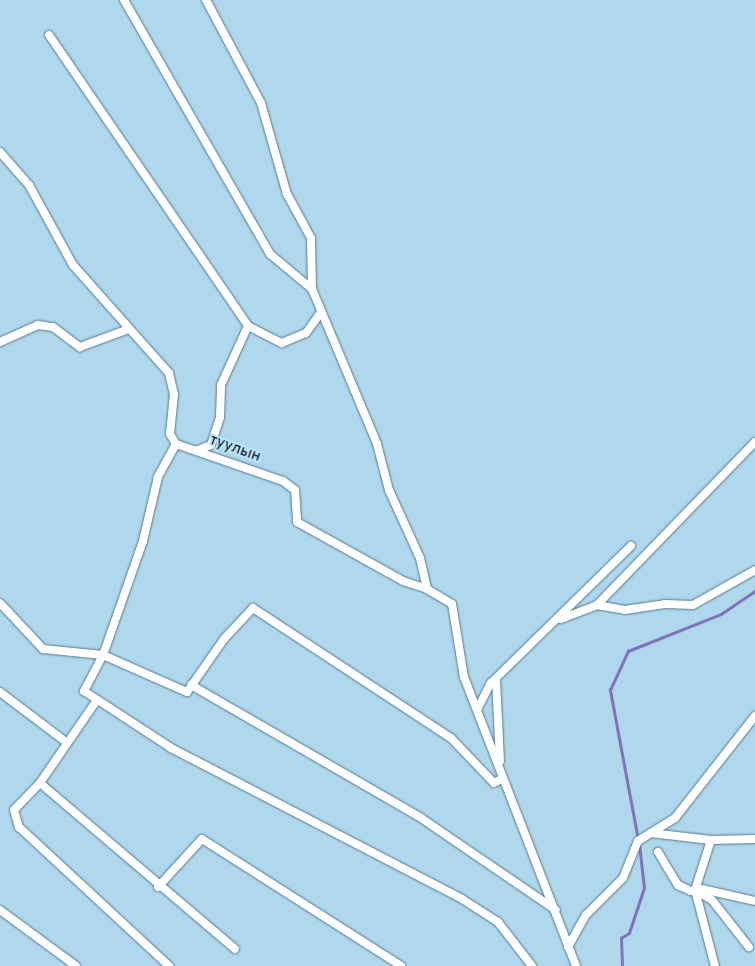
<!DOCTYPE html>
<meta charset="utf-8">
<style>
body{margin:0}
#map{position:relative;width:755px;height:966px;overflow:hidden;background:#b0d8ed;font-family:Overpass,sans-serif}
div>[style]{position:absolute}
.stream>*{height:2.5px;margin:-1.25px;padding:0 1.25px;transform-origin:1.25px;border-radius:1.25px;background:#8073b9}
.roads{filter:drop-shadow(0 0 1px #567b8e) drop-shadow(0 0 1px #567b8e)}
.minor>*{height:8px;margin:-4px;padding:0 4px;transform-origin:4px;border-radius:4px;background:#fff}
span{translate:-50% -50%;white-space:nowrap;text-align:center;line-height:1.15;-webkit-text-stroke:4px #bde5fa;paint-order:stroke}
.street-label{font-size:15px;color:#030f16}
</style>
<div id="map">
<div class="stream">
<div style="left:638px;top:840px;width:153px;rotate:-100.6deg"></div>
<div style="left:610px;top:690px;width:43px;rotate:-65.2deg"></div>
<div style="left:628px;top:651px;width:100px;rotate:-21.7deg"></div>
<div style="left:721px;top:614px;width:41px;rotate:-34.1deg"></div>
<div style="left:622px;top:966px;width:28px;rotate:-92deg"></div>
<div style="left:621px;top:938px;width:9px;rotate:-32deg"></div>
<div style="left:629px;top:933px;width:47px;rotate:-71.6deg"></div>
<div style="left:644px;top:888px;width:43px;rotate:-96.6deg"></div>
</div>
<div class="roads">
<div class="minor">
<div style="left:124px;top:0;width:293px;rotate:60.1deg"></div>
<div style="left:270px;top:254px;width:55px;rotate:39.8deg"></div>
<div style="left:206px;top:0;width:117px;rotate:61.9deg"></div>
<div style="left:261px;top:103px;width:95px;rotate:74.1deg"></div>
<div style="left:287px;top:194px;width:50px;rotate:61.4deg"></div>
<div style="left:311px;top:238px;width:51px;rotate:88.9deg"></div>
<div style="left:312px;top:289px;width:168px;rotate:67.2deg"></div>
<div style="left:377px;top:444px;width:48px;rotate:75.4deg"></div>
<div style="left:389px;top:490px;width:75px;rotate:65.5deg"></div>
<div style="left:420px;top:558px;width:32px;rotate:77deg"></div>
<div style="left:427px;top:589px;width:29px;rotate:31deg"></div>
<div style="left:452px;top:604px;width:74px;rotate:80.7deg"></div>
<div style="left:464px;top:677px;width:310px;rotate:68.8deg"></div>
<div style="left:49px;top:35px;width:353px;rotate:55.6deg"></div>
<div style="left:248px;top:326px;width:38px;rotate:27deg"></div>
<div style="left:282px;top:343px;width:26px;rotate:-23deg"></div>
<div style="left:306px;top:333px;width:26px;rotate:-54deg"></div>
<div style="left:0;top:152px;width:44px;rotate:48.7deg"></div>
<div style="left:29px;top:185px;width:91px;rotate:61.2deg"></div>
<div style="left:73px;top:265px;width:144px;rotate:48.4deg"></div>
<div style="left:169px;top:373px;width:22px;rotate:77deg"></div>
<div style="left:174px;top:394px;width:40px;rotate:95.7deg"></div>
<div style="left:170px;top:434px;width:12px;rotate:59deg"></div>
<div style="left:0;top:342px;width:42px;rotate:-24.1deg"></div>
<div style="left:38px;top:325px;width:15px;rotate:8deg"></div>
<div style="left:53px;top:327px;width:34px;rotate:37deg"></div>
<div style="left:80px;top:347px;width:52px;rotate:-20.2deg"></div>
<div style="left:176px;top:444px;width:38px;rotate:119deg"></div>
<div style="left:158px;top:477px;width:66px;rotate:103.2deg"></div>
<div style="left:143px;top:541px;width:121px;rotate:109.3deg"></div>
<div style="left:103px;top:655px;width:41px;rotate:117.8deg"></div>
<div style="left:84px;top:691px;width:104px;rotate:33.2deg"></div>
<div style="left:171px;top:748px;width:328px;rotate:27.4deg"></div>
<div style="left:462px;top:899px;width:43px;rotate:32.6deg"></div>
<div style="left:498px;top:922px;width:56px;rotate:52.3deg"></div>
<div style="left:176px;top:444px;width:113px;rotate:19.1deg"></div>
<div style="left:283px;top:481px;width:15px;rotate:37deg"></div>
<div style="left:295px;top:490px;width:32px;rotate:86deg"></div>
<div style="left:297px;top:522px;width:121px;rotate:29.1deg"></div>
<div style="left:403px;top:581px;width:25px;rotate:18deg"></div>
<div style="left:198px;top:450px;width:14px;rotate:-21deg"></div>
<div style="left:211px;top:445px;width:29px;rotate:-72deg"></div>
<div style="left:220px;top:417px;width:32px;rotate:-88deg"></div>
<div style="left:221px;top:385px;width:65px;rotate:-65.4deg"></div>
<div style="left:0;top:603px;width:63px;rotate:46.9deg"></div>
<div style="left:43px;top:649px;width:60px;rotate:5.7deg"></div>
<div style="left:103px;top:655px;width:92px;rotate:23.8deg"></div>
<div style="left:187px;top:692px;width:65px;rotate:-55.1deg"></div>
<div style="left:224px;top:639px;width:42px;rotate:-46.9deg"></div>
<div style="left:253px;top:608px;width:237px;rotate:33.3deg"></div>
<div style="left:451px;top:738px;width:62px;rotate:46.3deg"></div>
<div style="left:494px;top:783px;width:10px;rotate:-29deg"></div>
<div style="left:597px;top:605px;width:28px;rotate:10deg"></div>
<div style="left:625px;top:610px;width:40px;rotate:-8.5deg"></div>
<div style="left:665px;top:604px;width:28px;rotate:2deg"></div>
<div style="left:693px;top:605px;width:71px;rotate:-29.4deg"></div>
<div style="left:561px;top:619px;width:39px;rotate:-21deg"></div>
<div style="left:597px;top:605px;width:227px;rotate:-45.9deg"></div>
<div style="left:496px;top:679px;width:82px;rotate:87.2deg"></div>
<div style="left:191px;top:685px;width:266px;rotate:30deg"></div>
<div style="left:421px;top:818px;width:163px;rotate:34.3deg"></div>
<div style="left:0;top:692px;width:83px;rotate:37.1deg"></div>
<div style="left:97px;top:700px;width:101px;rotate:124.5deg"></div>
<div style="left:40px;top:783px;width:37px;rotate:134deg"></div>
<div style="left:14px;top:810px;width:18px;rotate:74deg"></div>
<div style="left:19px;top:827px;width:205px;rotate:42.8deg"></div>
<div style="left:478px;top:708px;width:28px;rotate:-63deg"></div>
<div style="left:491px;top:683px;width:196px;rotate:-44.4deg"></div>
<div style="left:40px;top:783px;width:256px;rotate:40.4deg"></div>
<div style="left:651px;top:833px;width:60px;rotate:6.7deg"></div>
<div style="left:711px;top:840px;width:44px;rotate:-1.3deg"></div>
<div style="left:711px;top:840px;width:52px;rotate:107.7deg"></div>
<div style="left:695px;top:890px;width:79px;rotate:75.3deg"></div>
<div style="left:658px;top:852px;width:39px;rotate:59deg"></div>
<div style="left:678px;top:885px;width:14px;rotate:25deg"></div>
<div style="left:691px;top:891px;width:11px;rotate:-10deg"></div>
<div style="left:702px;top:889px;width:54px;rotate:12.8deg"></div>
<div style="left:158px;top:887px;width:65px;rotate:-47.5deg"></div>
<div style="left:202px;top:839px;width:236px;rotate:32.5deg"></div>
<div style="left:697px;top:891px;width:17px;rotate:31deg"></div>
<div style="left:712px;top:900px;width:60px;rotate:51.8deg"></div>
<div style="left:0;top:910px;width:94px;rotate:36.4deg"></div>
<div style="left:568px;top:947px;width:37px;rotate:-61deg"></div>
<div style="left:586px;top:915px;width:52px;rotate:-45deg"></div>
<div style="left:623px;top:878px;width:40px;rotate:-68deg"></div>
<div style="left:638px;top:841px;width:44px;rotate:-31.9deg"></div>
<div style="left:675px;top:818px;width:130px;rotate:-51.9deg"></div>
</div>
</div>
<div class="street-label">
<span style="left:235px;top:449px;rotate:20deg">туулын</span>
</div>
</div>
